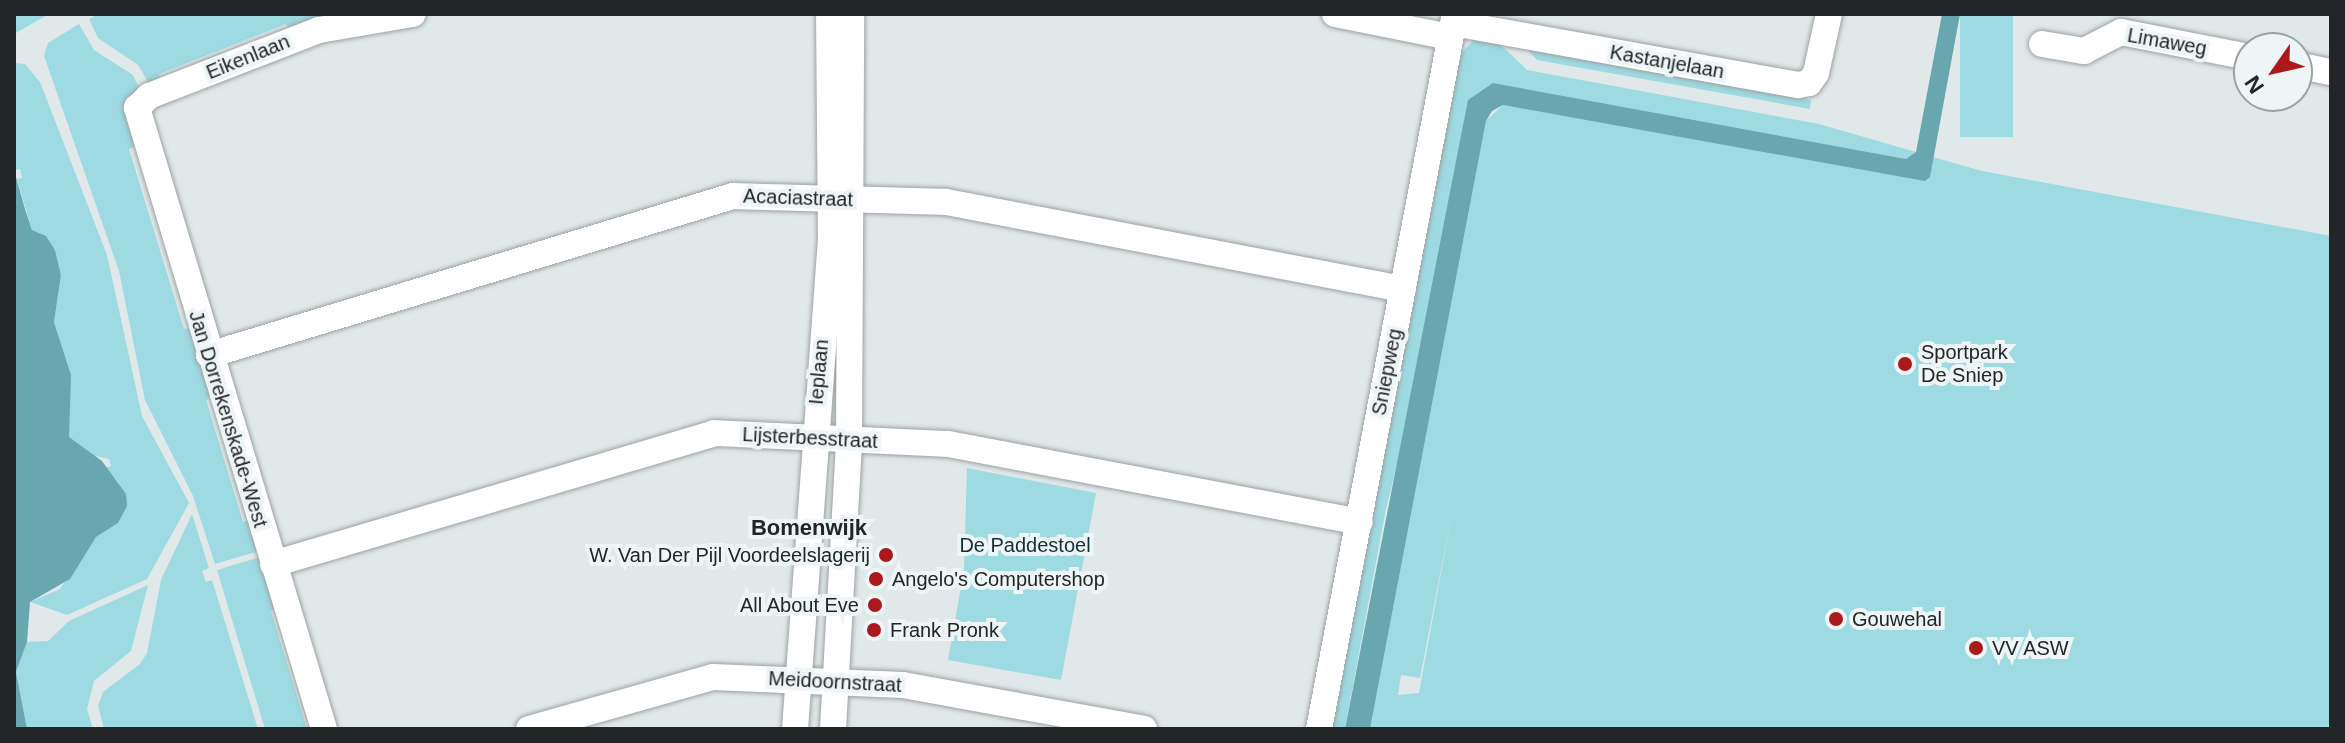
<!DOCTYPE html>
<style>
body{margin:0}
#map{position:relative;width:2345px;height:743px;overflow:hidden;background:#e1e8e9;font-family:Helvetica,sans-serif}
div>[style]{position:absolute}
.green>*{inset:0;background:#9ddae2;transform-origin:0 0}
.water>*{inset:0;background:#68a7b0}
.roads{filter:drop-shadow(0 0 2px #9ca2a3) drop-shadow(0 0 2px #9ca2a3)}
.minor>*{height:26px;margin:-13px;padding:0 13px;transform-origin:13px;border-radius:13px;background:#fff}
.dots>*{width:22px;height:22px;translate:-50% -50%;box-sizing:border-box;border:4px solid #eef5f6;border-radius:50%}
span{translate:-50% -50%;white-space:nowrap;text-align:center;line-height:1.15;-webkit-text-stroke:8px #eef5f6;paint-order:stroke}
.street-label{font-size:20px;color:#232626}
.poi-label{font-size:20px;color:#232626}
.left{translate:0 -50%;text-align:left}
.right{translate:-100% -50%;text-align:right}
.park-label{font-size:20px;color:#103135}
.neighbourhood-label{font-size:22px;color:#232626;font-weight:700}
.frame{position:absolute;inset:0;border:16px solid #232626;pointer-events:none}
.north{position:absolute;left:2233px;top:32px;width:80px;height:80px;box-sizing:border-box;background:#eef5f6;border:2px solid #9da2a3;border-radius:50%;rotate:236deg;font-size:22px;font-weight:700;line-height:32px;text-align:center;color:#232626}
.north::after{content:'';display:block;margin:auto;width:28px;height:36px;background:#ab191c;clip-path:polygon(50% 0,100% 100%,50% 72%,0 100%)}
</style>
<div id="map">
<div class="green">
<div style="clip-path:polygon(14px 14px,49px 14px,14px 34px)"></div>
<div style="clip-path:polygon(99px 14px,320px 14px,322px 22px,290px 32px,286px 24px,159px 74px,162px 83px,151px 87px,138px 65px,98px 38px,89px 19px)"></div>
<div style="left:1960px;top:14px;width:53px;height:123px"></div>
<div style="clip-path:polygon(79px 24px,94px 50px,133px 75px,141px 92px,137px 145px,129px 149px,184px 329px,193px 327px,215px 397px,206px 400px,243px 522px,252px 520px,262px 550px,215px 564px,193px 496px,145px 400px,119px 271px,44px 56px,48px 43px)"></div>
<div style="clip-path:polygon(1475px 39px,1498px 42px,1527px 70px,1819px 124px,1916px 152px,1906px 159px,1493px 83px,1386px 509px,1345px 728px,1331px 729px,1458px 56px)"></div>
<div style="clip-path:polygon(1524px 46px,1811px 100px,1810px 109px,1537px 60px)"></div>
<div style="clip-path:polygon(14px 63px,25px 64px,40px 82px,107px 255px,142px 416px,189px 503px,147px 579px,67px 615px,30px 602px,60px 589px,96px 537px,118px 523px,119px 483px,104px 468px,111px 466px,109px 459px,91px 455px,69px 437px,66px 425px,71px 375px,54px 322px,61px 275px,55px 250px,46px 236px,32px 230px,17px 179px,22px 178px,20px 169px,14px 170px)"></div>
<div style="clip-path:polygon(evenodd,1503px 105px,1930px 177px,1933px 157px,1982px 171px,2331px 236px,2331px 729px,1370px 729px,1486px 121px,1503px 105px,1454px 502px,1419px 693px,1398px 695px,1401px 675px,1420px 678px,1454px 502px)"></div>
<div style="clip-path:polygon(967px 468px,1096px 493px,1061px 680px,948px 660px,964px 570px)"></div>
<div style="clip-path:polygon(192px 514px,209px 568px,202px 571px,206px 582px,212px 580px,258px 729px,104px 729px,98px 706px,103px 692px,140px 664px,147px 653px,161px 580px)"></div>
<div style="clip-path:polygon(263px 556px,279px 607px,271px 611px,307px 729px,265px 729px,217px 570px)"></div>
<div style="clip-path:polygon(148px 585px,131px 651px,94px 681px,87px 709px,93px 729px,27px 729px,16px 672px,27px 642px,48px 641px,69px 621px)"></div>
</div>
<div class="water">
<div style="clip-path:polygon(1942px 14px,1960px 14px,1930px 177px,1925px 181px,1503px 105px,1492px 111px,1486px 121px,1370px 729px,1345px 729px,1468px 100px,1493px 83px,1906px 159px,1916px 152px)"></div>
<div style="clip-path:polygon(14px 137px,14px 170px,25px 209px,32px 230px,46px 236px,55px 250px,61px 275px,54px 322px,71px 375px,69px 437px,102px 461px,126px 494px,127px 506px,118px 523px,96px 537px,70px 579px,30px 602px,27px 642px,16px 672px,27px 729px,14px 729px)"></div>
</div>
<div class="roads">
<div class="minor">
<div style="left:1335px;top:14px;width:117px;rotate:11.3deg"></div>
<div style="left:1453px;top:23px;width:351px;rotate:10.2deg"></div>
<div style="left:1798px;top:85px;width:11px;rotate:-10deg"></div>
<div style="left:1809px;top:83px;width:12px;rotate:-55deg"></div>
<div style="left:1816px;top:73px;width:60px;rotate:-77.6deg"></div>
<div style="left:2042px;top:44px;width:43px;rotate:9.5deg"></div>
<div style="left:2084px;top:51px;width:42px;rotate:-27.2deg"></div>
<div style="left:2121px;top:32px;width:130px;rotate:11.1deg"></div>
<div style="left:2297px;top:65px;width:35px;rotate:12deg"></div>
<div style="left:209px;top:355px;width:548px;rotate:-16.88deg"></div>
<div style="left:733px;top:196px;width:213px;rotate:1.6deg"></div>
<div style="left:946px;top:202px;width:465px;rotate:10.8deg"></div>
<div style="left:273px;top:564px;width:460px;rotate:-16.5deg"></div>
<div style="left:714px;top:433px;width:234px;rotate:2.7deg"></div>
<div style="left:948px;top:444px;width:419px;rotate:10.7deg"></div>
<div style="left:324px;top:729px;width:649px;rotate:-106.76deg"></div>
<div style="left:137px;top:108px;width:17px;rotate:-45deg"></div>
<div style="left:149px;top:96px;width:182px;rotate:-21.2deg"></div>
<div style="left:319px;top:30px;width:95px;rotate:-9.7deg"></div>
<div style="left:529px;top:729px;width:191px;rotate:-15.8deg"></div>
<div style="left:713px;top:677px;width:190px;rotate:2.4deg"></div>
<div style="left:903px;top:685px;width:245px;rotate:10.3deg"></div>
<div style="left:795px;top:729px;width:489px;rotate:-85.8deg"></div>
<div style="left:831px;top:241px;width:227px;rotate:-90.5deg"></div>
<div style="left:833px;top:729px;width:288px;rotate:-86.8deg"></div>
<div style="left:849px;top:441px;width:427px;rotate:-89.7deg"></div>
<div style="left:1319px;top:729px;width:728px;rotate:-79.23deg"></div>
</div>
</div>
<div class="dots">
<div style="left:1905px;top:364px;background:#ab191c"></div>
<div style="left:886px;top:555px;background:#ab191c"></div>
<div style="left:876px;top:579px;background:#ab191c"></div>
<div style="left:875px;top:605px;background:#ab191c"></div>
<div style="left:1836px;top:619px;background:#ab191c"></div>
<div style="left:874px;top:630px;background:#ab191c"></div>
<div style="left:1976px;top:648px;background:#ab191c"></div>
</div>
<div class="street-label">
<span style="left:2167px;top:42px;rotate:10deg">Limaweg</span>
<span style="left:248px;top:57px;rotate:-22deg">Eikenlaan</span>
<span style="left:1667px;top:62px;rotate:10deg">Kastanjelaan</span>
<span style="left:798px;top:198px;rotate:2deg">Acaciastraat</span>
<span style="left:819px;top:372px;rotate:-85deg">Ieplaan</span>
<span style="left:1387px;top:372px;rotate:-79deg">Sniepweg</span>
<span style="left:228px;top:419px;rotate:73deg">Jan Dorrekenskade-West</span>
<span style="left:810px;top:438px;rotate:3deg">Lijsterbesstraat</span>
<span style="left:835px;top:682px;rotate:3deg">Meidoornstraat</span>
</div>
<div class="poi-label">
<span class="left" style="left:1921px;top:364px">Sportpark<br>De Sniep</span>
<span class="right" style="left:870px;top:555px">W. Van Der Pijl Voordeelslagerij</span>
<span class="left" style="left:892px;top:579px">Angelo's Computershop</span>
<span class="right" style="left:859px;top:605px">All About Eve</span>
<span class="left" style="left:1852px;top:619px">Gouwehal</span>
<span class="left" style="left:890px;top:630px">Frank Pronk</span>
<span class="left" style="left:1992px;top:648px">VV ASW</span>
</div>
<div class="park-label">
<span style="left:1025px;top:545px">De Paddestoel</span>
</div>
<div class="neighbourhood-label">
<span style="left:809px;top:528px">Bomenwijk</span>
</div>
<div class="frame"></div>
<div class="north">N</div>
</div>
